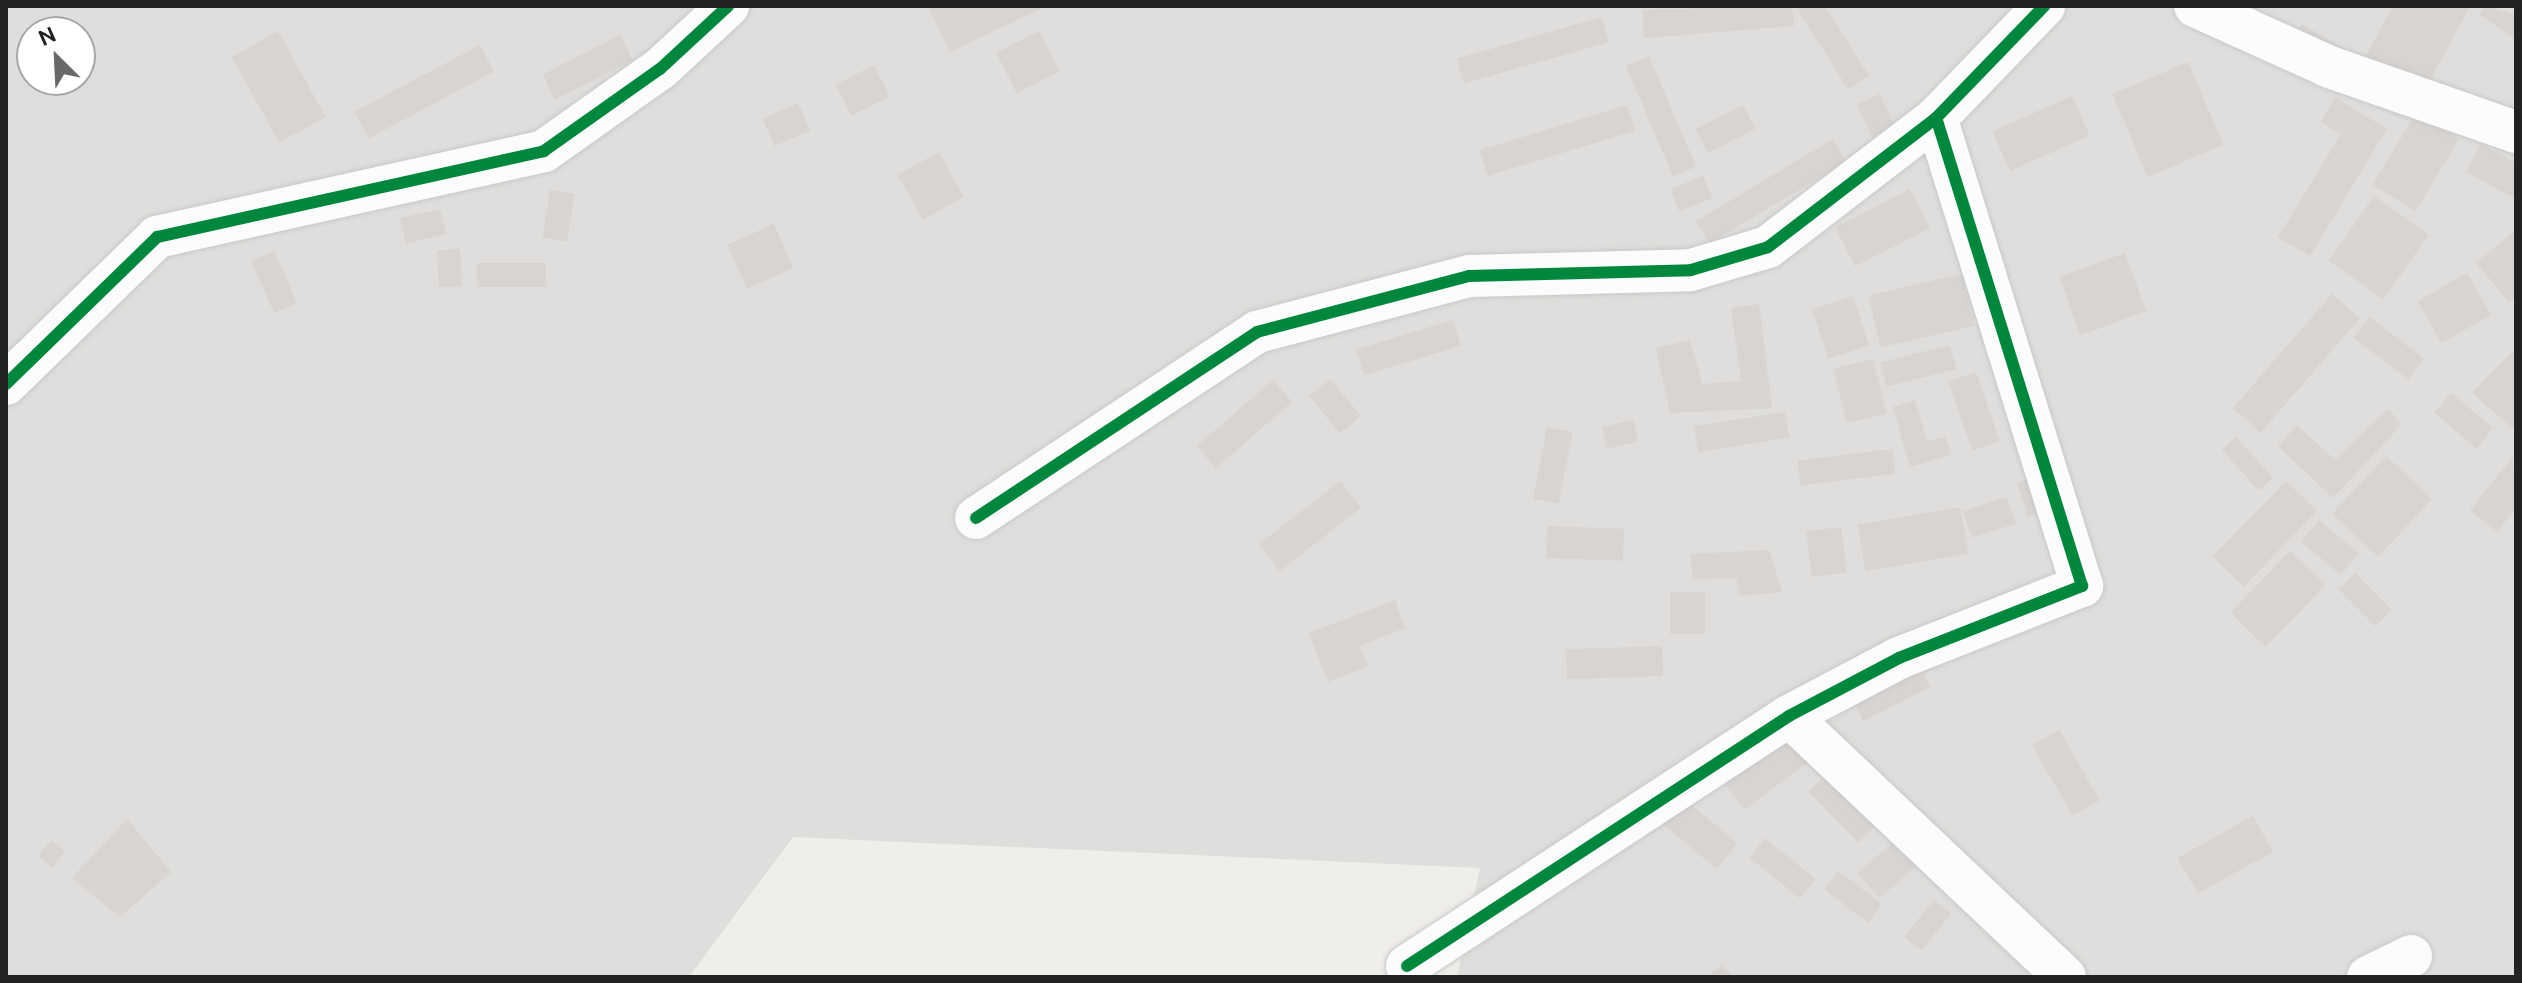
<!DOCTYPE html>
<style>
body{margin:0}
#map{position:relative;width:2522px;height:983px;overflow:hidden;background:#f0eeeb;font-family:Ubuntu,sans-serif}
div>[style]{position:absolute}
.residential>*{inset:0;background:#dfdedc}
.building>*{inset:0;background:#d7d4d2;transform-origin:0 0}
.roads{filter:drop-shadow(0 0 2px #c9c8c7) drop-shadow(0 0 2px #c9c8c7)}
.street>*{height:42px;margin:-21px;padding:0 21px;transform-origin:21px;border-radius:21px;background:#fdfcfc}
.cycleway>*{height:12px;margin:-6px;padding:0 6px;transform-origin:6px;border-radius:6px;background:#00873e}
span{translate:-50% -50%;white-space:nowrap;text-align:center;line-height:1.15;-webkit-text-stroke:6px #fff;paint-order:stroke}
.frame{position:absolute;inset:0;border:8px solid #222;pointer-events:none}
.north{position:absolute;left:16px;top:16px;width:80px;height:80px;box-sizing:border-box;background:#fff;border:2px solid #a7a7a7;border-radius:50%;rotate:336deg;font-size:22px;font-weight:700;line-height:32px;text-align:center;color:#222}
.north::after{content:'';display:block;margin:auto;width:28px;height:36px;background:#6a6968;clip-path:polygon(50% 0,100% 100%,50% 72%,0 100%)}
</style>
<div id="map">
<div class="residential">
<div style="clip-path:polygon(evenodd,6px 6px,2516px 6px,2516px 977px,1457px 977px,1480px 868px,793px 837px,689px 977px,6px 977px,6px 6px,32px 32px,80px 32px,80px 80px,32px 80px,32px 32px)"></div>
</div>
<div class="building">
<div style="clip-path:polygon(928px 6px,1046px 6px,950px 52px)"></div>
<div style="clip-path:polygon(1792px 6px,1794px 26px,1644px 38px,1642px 10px)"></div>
<div style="clip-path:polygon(1804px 6px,1825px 6px,1869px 76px,1848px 89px,1798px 10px)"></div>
<div style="clip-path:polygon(2393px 6px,2470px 6px,2421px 97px,2361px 65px)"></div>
<div style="clip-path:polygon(2485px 6px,2516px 15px,2516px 40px,2479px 14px)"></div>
<div style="left:1602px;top:17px;width:26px;height:151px;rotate:74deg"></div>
<div style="left:2301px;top:24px;width:51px;height:17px;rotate:30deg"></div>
<div style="left:278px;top:31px;width:98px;height:53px;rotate:61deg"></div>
<div style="left:1039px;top:31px;width:45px;height:48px;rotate:63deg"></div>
<div style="left:620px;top:35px;width:28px;height:87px;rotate:63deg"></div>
<div style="left:480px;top:45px;width:30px;height:142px;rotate:62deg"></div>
<div style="left:1649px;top:56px;width:120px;height:25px;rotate:67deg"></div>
<div style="left:2188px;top:62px;width:90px;height:82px;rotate:67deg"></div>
<div style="left:874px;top:65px;width:35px;height:43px;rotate:63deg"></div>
<div style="left:1880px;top:94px;width:37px;height:25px;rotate:66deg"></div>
<div style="left:2072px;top:96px;width:43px;height:87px;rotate:66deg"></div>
<div style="clip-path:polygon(2335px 97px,2387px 129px,2310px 256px,2278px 237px,2341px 134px,2321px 122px)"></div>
<div style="left:798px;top:103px;width:30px;height:39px;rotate:66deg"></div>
<div style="left:1627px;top:105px;width:27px;height:154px;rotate:73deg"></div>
<div style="left:1743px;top:105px;width:27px;height:53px;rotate:63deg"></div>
<div style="left:2416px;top:113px;width:50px;height:84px;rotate:31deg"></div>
<div style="left:1833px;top:139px;width:26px;height:160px;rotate:59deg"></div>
<div style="clip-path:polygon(2481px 144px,2516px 163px,2516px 199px,2466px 172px)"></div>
<div style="left:939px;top:152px;width:51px;height:47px;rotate:61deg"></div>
<div style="left:1703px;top:176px;width:24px;height:35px;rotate:68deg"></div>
<div style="left:1910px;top:189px;width:44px;height:84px;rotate:63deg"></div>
<div style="left:550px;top:190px;width:25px;height:48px;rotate:9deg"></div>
<div style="left:2374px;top:196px;width:67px;height:79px;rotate:35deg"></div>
<div style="left:440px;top:209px;width:26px;height:41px;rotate:77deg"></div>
<div style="left:774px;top:224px;width:48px;height:51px;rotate:66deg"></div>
<div style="clip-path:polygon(2516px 230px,2516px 296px,2509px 302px,2476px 263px)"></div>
<div style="left:460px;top:249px;width:37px;height:23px;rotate:87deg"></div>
<div style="left:274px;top:251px;width:57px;height:25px;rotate:66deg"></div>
<div style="left:2125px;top:253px;width:62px;height:70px;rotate:70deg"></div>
<div style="left:477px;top:263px;width:69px;height:24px"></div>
<div style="left:2467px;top:273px;width:48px;height:57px;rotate:60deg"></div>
<div style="left:1962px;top:274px;width:53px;height:96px;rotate:77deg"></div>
<div style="left:2332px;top:294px;width:37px;height:151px;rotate:41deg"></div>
<div style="left:1853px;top:296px;width:52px;height:43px;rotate:72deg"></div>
<div style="clip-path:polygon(1759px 304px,1772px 408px,1670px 413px,1656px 348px,1690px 340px,1702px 384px,1741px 381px,1731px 308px)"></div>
<div style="left:2369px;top:317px;width:69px;height:26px;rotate:37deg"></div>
<div style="left:1453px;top:320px;width:27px;height:101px;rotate:73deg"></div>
<div style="left:1950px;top:345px;width:25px;height:72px;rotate:76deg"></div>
<div style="clip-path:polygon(2516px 348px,2516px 431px,2472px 393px)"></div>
<div style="left:1873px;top:359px;width:56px;height:41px;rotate:76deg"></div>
<div style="left:1976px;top:372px;width:73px;height:29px;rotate:71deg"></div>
<div style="left:1330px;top:379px;width:48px;height:27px;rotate:50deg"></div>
<div style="left:1273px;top:380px;width:29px;height:101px;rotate:49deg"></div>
<div style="left:2451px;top:393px;width:55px;height:26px;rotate:40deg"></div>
<div style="clip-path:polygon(1915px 400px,1927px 441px,1946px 437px,1951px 455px,1910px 467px,1893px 407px)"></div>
<div style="clip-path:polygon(2388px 409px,2402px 424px,2333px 498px,2278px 446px,2297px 425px,2335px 460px)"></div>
<div style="left:1785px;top:412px;width:26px;height:92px;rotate:81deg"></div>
<div style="left:1633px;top:420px;width:22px;height:32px;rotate:77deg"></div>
<div style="left:1547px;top:427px;width:26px;height:73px;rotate:11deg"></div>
<div style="left:2236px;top:437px;width:55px;height:19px;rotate:48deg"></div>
<div style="left:1892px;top:449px;width:25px;height:95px;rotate:83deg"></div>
<div style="left:2386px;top:456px;width:63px;height:79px;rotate:43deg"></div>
<div style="clip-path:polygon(2513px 457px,2516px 508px,2497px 532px,2470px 510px)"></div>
<div style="left:2031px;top:478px;width:36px;height:15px;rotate:72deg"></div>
<div style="left:1340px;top:481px;width:34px;height:103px;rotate:52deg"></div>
<div style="left:2286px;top:481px;width:43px;height:105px;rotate:44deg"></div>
<div style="left:2007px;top:497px;width:28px;height:46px;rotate:72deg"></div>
<div style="left:1960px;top:507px;width:47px;height:104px;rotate:80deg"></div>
<div style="left:2319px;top:520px;width:52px;height:28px;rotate:40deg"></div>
<div style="left:1547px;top:526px;width:77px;height:32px;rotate:2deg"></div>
<div style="left:1841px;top:527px;width:46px;height:35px;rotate:83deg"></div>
<div style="clip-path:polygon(1769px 550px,1782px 592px,1740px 596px,1736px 578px,1693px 579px,1690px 554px)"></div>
<div style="left:2290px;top:551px;width:49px;height:86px;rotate:44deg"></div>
<div style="left:2355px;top:573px;width:52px;height:23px;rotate:45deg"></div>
<div style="left:1705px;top:592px;width:42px;height:35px;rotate:90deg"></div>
<div style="clip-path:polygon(1395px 600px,1405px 628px,1360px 646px,1368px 666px,1328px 682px,1309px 633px)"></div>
<div style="left:1662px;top:646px;width:30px;height:96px;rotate:88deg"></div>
<div style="left:1918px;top:663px;width:27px;height:75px;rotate:63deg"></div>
<div style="left:1784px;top:730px;width:40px;height:80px;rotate:53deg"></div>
<div style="left:2059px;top:730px;width:81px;height:31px;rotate:60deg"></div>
<div style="left:1829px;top:772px;width:71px;height:28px;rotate:46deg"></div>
<div style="left:1681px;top:796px;width:74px;height:33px;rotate:40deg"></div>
<div style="left:2253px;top:816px;width:41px;height:86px;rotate:61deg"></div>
<div style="clip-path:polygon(127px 819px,171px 872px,120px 917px,72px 878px)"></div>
<div style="left:1765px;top:838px;width:65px;height:25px;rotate:39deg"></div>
<div style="left:1897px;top:839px;width:33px;height:52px;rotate:49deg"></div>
<div style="left:52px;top:840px;width:18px;height:21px;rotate:41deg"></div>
<div style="left:1838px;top:871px;width:55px;height:23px;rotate:37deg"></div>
<div style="left:1934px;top:900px;width:22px;height:47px;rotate:39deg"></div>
<div style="clip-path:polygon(1722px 964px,1733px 977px,1707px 977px)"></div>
</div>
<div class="roads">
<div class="street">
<div style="left:2195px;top:6px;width:148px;rotate:24.3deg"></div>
<div style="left:2330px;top:67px;width:197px;rotate:19.3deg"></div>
<div style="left:6px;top:384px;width:211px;rotate:-44.2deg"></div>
<div style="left:157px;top:237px;width:396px;rotate:-12.5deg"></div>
<div style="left:544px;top:151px;width:142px;rotate:-35.3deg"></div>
<div style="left:660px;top:69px;width:93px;rotate:-42.8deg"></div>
<div style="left:976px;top:518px;width:337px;rotate:-33.5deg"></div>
<div style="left:1257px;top:332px;width:219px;rotate:-14.8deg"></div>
<div style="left:1469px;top:276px;width:222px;rotate:-1.5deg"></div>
<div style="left:1691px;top:270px;width:80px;rotate:-16.6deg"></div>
<div style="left:1768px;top:247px;width:212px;rotate:-37.5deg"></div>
<div style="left:1936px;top:118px;width:156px;rotate:-46deg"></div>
<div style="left:1789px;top:716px;width:380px;rotate:43.4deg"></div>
<div style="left:1407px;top:966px;width:457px;rotate:-33.2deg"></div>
<div style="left:1789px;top:716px;width:124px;rotate:-27.8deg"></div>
<div style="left:1899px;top:658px;width:197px;rotate:-21.5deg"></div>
<div style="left:2082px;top:586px;width:490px;rotate:-107.3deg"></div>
<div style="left:2368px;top:977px;width:48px;rotate:-26deg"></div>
</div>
</div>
<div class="cycleway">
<div style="left:6px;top:384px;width:211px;rotate:-44.2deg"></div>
<div style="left:157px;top:237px;width:396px;rotate:-12.5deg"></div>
<div style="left:544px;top:151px;width:142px;rotate:-35.3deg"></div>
<div style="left:660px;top:69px;width:93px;rotate:-42.8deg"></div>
<div style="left:976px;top:518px;width:337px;rotate:-33.5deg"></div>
<div style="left:1257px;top:332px;width:219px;rotate:-14.8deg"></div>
<div style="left:1469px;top:276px;width:222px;rotate:-1.5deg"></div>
<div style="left:1691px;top:270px;width:80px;rotate:-16.6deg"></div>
<div style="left:1768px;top:247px;width:212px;rotate:-37.5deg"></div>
<div style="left:1936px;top:118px;width:156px;rotate:-46deg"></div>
<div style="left:1407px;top:966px;width:457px;rotate:-33.2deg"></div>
<div style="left:1789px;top:716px;width:124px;rotate:-27.8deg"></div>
<div style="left:1899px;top:658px;width:197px;rotate:-21.5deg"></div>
<div style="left:2082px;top:586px;width:490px;rotate:-107.3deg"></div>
</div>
<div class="frame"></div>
<div class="north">N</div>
</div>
